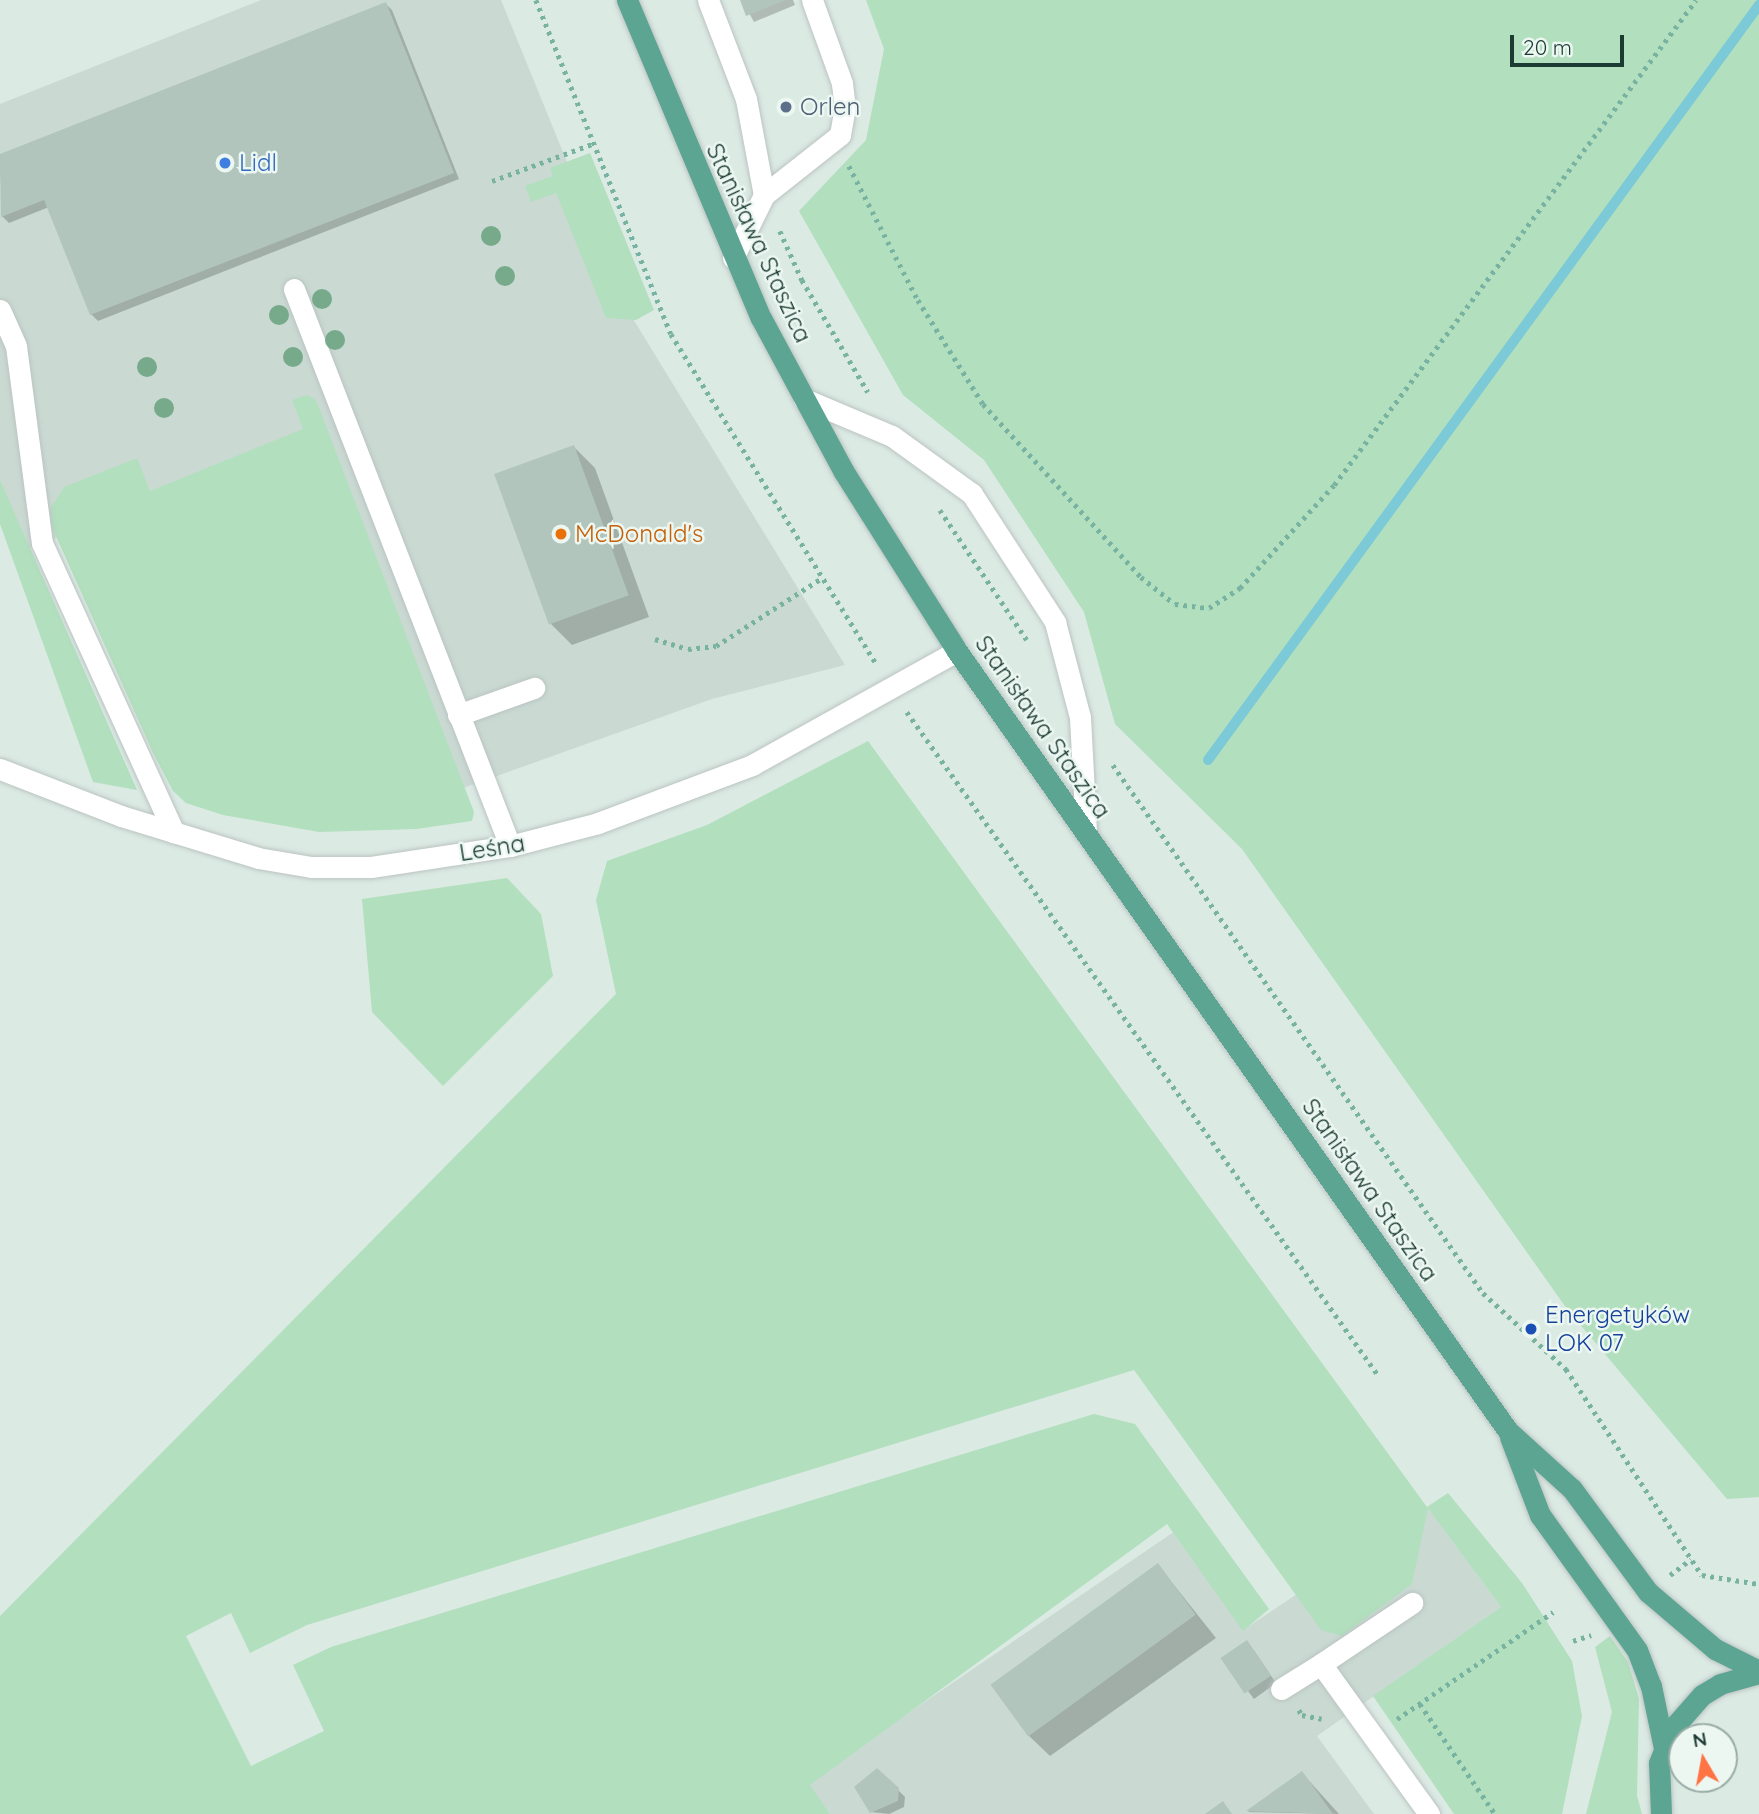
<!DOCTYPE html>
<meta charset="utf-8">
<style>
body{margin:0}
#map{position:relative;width:1759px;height:1814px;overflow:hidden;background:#dceae4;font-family:Quicksand,sans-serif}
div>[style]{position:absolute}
.built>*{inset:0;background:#cadad3}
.green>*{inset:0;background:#b2dfbe}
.shadow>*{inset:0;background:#0003}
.stream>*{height:10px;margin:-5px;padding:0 5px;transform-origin:5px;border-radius:5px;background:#7cc9d7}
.building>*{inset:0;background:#b1c5bd;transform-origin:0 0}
.path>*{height:4.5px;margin-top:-2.25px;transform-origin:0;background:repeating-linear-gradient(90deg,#78b2a0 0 3.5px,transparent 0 8.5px)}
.roads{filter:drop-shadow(0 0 2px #bbc4c2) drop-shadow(0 0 2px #bbc4c2)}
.minor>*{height:21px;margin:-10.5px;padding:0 10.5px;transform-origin:10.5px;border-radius:10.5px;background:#fff}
.major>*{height:21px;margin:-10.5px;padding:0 10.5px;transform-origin:10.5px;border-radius:10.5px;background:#5ba592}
.trees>*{width:20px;height:20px;margin:-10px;border-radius:50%;background:#76aa8b}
.dots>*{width:19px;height:19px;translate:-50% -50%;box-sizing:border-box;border:4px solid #ecf7f2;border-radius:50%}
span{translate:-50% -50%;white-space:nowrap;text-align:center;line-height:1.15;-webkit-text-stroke:5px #ecf7f2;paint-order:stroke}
.service-label{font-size:24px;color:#4e5e75}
.left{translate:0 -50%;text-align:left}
.shop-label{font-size:24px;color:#366cbe}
.street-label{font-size:24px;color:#1c3b33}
.food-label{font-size:24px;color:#c56008}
.transit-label{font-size:24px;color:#164399}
.north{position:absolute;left:1668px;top:1723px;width:70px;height:70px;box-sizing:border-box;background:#ecf7f2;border:2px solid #99aca6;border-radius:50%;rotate:350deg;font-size:19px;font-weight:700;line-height:28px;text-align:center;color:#1c3b33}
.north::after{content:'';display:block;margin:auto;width:24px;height:32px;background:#ff7345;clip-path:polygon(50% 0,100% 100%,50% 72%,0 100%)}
.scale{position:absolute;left:1510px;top:35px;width:114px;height:32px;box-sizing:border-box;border:4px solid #1c3b33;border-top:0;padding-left:9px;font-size:21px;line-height:24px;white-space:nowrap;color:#1c3b33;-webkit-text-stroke:5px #ecf7f2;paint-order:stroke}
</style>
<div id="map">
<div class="built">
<div style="clip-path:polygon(261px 0,501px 0,627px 309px,845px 665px,712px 699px,452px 792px,317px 431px,26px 550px,0 492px,0 104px)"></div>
<div style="clip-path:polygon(1428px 1507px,1501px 1607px,1317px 1736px,1374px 1814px,830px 1814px,807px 1782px,1181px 1527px,1243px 1630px)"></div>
</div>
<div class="green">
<div style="clip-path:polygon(866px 0,1759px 0,1759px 1497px,1727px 1499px,1567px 1309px,1242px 849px,1115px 724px,1084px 612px,984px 460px,903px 395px,799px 211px,866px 140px,884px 49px)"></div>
<div style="clip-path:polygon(590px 153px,654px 310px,636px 320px,606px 318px,556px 193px,531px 202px,525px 186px,553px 176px,550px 168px)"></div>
<div style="clip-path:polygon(307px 395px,316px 400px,474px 812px,472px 821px,416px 829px,319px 832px,223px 815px,186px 803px,173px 791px,154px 755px,51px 525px,50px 509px,64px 487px,137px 458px,150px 491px,303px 429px,292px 400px)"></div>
<div style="clip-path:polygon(0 480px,137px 790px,93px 782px,0 524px)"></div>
<div style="clip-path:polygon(868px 741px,1427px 1507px,1448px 1493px,1522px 1583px,1572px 1661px,1582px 1716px,1562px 1814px,1454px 1814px,1373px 1696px,1501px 1607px,1428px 1508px,1412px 1584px,1342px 1636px,1321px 1630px,1134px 1370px,307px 1625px,250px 1653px,231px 1613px,186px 1636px,251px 1766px,324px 1731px,293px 1665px,331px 1647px,1094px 1414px,1135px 1424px,1269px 1609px,1243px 1631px,1167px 1524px,810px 1785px,830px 1814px,0 1814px,0 1616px,616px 994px,596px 900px,607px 861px,707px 825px)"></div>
<div style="clip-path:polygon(507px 878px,541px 914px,553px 976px,443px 1086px,372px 1012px,362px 899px)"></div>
<div style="clip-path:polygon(1610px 1636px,1628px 1662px,1639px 1699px,1637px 1796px,1642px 1814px,1586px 1814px,1612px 1712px,1595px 1647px)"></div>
</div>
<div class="shadow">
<div style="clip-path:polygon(742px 0,793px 0,795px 5px,754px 22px)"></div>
<div style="clip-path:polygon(386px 4px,392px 10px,459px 179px,98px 321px,91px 314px,49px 207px,9px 223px,2px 216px,0 156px)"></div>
<div style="clip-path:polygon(574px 447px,595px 468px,649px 617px,572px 645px,550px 623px)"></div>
<div style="clip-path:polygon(1158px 1565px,1216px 1638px,1050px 1756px,1028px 1735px)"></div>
<div style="clip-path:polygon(1253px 1649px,1276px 1683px,1254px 1699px,1224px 1659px)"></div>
<div style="clip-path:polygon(1302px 1773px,1339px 1814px,1248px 1812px)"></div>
<div style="clip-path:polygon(898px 1790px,905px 1797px,904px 1807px,889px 1814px,871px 1812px)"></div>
</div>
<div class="stream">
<div style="left:1208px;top:760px;width:935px;rotate:-53.88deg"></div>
</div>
<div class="building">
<div style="clip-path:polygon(740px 0,786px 0,746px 16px)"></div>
<div style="clip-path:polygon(386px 2px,454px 173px,90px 315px,44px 200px,1px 217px,0 154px)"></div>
<div style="left:574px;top:445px;width:160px;height:85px;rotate:70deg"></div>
<div style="left:1158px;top:1563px;width:64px;height:207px;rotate:54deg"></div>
<div style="left:1247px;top:1640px;width:43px;height:32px;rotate:56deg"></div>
<div style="clip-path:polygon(877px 1768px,899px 1788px,898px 1801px,870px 1813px,854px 1787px)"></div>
<div style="clip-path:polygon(1302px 1771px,1333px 1814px,1246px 1811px)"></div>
<div style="clip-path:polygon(1223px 1801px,1232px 1814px,1205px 1814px)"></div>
</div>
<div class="path">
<div style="left:536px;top:0;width:360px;rotate:68deg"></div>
<div style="left:671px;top:334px;width:388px;rotate:58.1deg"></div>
<div style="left:849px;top:166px;width:151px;rotate:62.8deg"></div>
<div style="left:918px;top:300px;width:123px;rotate:58deg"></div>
<div style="left:983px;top:404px;width:234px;rotate:47.6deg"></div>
<div style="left:1141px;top:577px;width:43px;rotate:38.5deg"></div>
<div style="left:1175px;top:604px;width:34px;rotate:7deg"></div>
<div style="left:1209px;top:608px;width:37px;rotate:-33deg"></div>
<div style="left:1240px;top:588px;width:139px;rotate:-47.6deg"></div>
<div style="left:1334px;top:485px;width:605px;rotate:-53.26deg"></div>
<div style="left:492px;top:181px;width:107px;rotate:-20.3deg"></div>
<div style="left:780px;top:231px;width:54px;rotate:65.8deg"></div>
<div style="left:802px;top:280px;width:130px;rotate:59.5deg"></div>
<div style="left:940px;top:510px;width:156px;rotate:56.2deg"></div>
<div style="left:655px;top:639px;width:34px;rotate:17deg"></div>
<div style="left:688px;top:649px;width:28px;rotate:-6deg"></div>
<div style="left:716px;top:646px;width:126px;rotate:-32.7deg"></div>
<div style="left:907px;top:712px;width:813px;rotate:54.61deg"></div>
<div style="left:1113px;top:765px;width:645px;rotate:54.98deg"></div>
<div style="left:1483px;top:1293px;width:113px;rotate:42.5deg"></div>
<div style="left:1566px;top:1369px;width:247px;rotate:56.6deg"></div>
<div style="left:1702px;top:1575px;width:58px;rotate:9deg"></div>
<div style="left:1670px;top:1575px;width:26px;rotate:-37deg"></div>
<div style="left:1573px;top:1641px;width:19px;rotate:-18deg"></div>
<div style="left:1420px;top:1704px;width:133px;rotate:55.7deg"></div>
<div style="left:1299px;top:1710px;width:6px;rotate:59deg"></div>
<div style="left:1302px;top:1715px;width:20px;rotate:11deg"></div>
<div style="left:1397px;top:1719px;width:189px;rotate:-34.4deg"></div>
</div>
<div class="roads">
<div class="minor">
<div style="left:708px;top:0;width:106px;rotate:69deg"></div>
<div style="left:746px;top:99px;width:98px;rotate:79.4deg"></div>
<div style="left:764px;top:195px;width:70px;rotate:116.2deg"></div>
<div style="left:764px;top:195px;width:97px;rotate:-38.3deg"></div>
<div style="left:840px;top:135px;width:27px;rotate:-80deg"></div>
<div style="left:845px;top:108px;width:25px;rotate:-97deg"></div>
<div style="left:842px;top:83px;width:88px;rotate:-109.9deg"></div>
<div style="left:294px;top:289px;width:597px;rotate:68.8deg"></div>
<div style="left:0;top:310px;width:39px;rotate:66deg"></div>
<div style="left:16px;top:346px;width:199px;rotate:82.5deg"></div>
<div style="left:42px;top:543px;width:318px;rotate:65.5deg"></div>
<div style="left:804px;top:399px;width:95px;rotate:22.8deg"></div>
<div style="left:892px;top:436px;width:99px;rotate:35.9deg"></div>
<div style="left:972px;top:494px;width:153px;rotate:57deg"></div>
<div style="left:1055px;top:622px;width:98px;rotate:75.3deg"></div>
<div style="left:1080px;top:717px;width:116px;rotate:87deg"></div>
<div style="left:458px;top:715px;width:81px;rotate:-19.6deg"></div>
<div style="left:0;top:769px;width:130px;rotate:21.2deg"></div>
<div style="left:121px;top:816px;width:143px;rotate:17deg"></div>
<div style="left:258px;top:858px;width:54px;rotate:9.6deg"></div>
<div style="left:311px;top:867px;width:60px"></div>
<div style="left:371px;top:867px;width:141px;rotate:-8.6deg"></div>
<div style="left:510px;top:846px;width:91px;rotate:-14.6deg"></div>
<div style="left:598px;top:823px;width:165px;rotate:-20.6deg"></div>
<div style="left:752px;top:765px;width:235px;rotate:-29.1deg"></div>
<div style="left:1321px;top:1664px;width:110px;rotate:-33.8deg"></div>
<div style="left:1281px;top:1689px;width:47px;rotate:-32deg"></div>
<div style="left:1321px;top:1664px;width:185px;rotate:54.2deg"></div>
</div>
<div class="major">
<div style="left:627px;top:0;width:345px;rotate:67.2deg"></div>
<div style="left:761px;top:318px;width:175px;rotate:61.7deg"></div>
<div style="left:844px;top:472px;width:212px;rotate:57.7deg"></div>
<div style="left:957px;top:651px;width:955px;rotate:54.76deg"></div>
<div style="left:1508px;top:1431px;width:86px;rotate:42.2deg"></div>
<div style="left:1572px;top:1489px;width:128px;rotate:53.6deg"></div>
<div style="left:1648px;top:1592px;width:88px;rotate:40.4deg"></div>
<div style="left:1715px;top:1649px;width:49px;rotate:26.6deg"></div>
<div style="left:1510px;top:1437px;width:84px;rotate:69deg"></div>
<div style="left:1540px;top:1515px;width:166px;rotate:54.3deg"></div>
<div style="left:1637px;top:1650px;width:39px;rotate:69deg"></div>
<div style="left:1651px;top:1686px;width:63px;rotate:78.2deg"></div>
<div style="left:1661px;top:1814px;width:51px;rotate:-92.2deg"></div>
<div style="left:1659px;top:1763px;width:38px;rotate:-68deg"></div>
<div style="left:1673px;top:1728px;width:44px;rotate:-48.7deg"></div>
<div style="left:1702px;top:1695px;width:21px;rotate:-31deg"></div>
<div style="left:1720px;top:1684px;width:41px;rotate:-15.8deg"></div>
</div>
</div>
<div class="trees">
<div style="left:491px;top:236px"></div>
<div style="left:505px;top:276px"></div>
<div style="left:322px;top:299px"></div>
<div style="left:279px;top:315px"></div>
<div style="left:335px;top:340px"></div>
<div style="left:293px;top:357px"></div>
<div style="left:147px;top:367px"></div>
<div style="left:164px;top:408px"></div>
</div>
<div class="dots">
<div style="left:786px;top:107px;background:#5c6f8a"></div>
<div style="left:225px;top:163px;background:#3f7fe0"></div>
<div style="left:561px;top:534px;background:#e8710a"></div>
<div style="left:1531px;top:1329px;background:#1a4fb4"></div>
</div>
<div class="service-label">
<span class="left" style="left:800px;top:107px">Orlen</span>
</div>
<div class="shop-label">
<span class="left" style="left:239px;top:163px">Lidl</span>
</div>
<div class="street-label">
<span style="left:759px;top:243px;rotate:65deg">Stanisława Staszica</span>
<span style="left:1043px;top:727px;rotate:55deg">Stanisława Staszica</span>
<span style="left:492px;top:848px;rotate:-9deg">Leśna</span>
<span style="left:1370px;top:1190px;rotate:55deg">Stanisława Staszica</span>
</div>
<div class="food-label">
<span class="left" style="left:575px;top:534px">McDonald's</span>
</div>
<div class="transit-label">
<span class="left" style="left:1545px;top:1329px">Energetyków<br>LOK 07</span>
</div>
<div class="north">N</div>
<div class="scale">20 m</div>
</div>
